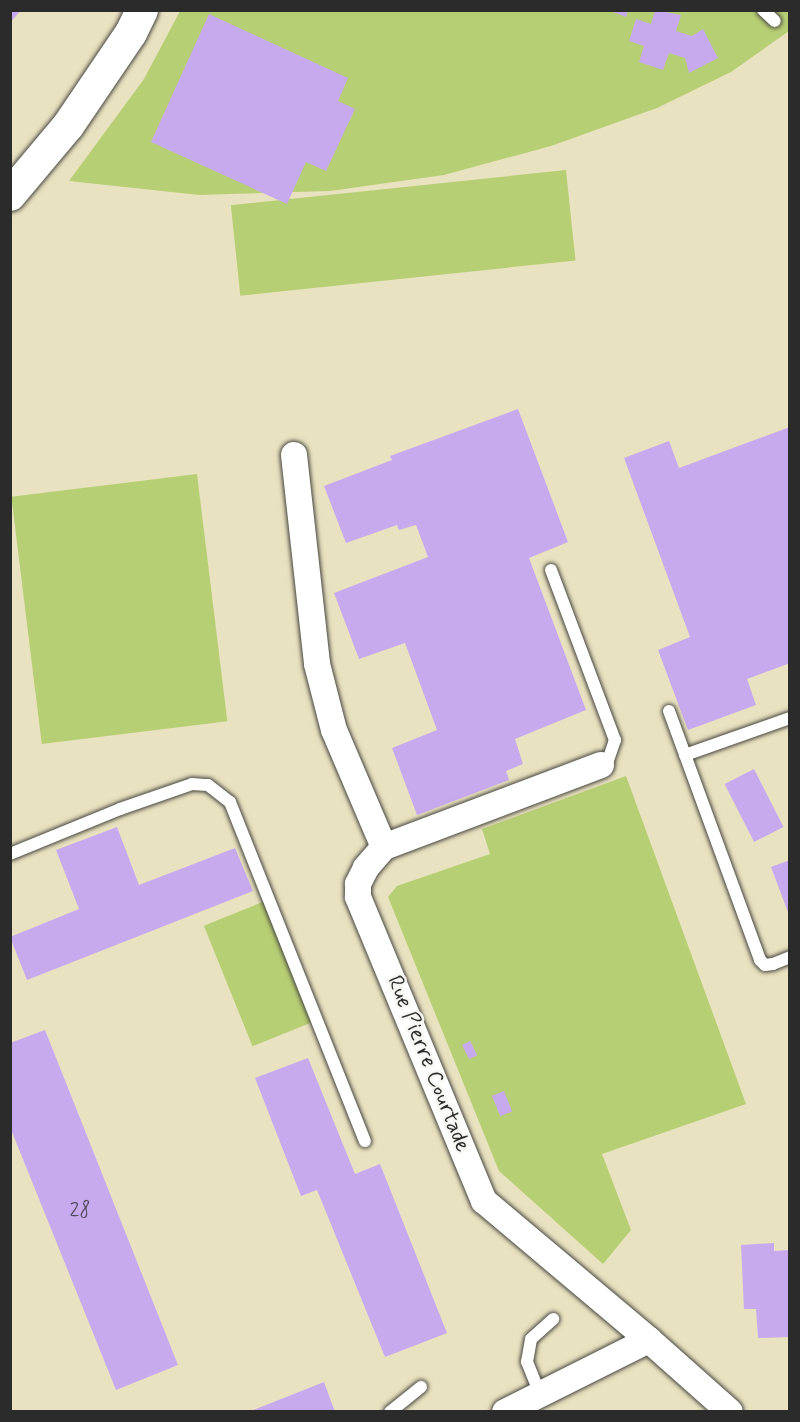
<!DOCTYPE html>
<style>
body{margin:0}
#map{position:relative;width:800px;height:1422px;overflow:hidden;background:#e9e2c0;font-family:Mynerve,sans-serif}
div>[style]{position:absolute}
.green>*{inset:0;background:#b7cf74;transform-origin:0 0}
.building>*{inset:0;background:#c7aaee;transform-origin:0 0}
.roads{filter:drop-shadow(0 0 2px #484641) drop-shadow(0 0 2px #484641)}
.service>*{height:12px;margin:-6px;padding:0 6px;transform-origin:6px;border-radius:6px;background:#fff}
.minor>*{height:26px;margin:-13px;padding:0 13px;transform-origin:13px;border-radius:13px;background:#fff}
.tertiary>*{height:32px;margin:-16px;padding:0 16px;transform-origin:16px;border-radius:16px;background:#fff}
span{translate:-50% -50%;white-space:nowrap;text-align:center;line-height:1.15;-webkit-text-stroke:5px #f6f6f2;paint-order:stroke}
.number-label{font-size:20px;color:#524b5c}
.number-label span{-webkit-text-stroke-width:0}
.street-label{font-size:22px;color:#2b2b2b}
.frame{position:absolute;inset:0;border:12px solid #2b2b2b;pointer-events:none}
</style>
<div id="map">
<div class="green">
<div style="clip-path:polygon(180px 11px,789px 11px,789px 31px,731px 72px,657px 108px,551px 146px,444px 175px,330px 191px,199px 195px,69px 181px,144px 79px)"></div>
<div style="left:566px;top:170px;width:91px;height:337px;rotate:84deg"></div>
<div style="left:197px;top:474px;width:249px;height:187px;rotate:83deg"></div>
<div style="clip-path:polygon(626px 776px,746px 1104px,602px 1154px,631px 1230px,603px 1264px,499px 1171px,388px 897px,397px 886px,490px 854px,482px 829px)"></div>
<div style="left:265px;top:901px;width:130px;height:66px;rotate:68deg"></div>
</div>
<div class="building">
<div style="clip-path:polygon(10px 10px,21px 10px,10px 23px)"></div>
<div style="clip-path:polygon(608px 10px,628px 10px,626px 17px)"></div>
<div style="clip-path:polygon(655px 10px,681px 15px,676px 31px,692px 36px,703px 29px,718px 58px,689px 73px,685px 58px,669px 53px,663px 70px,639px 62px,644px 46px,629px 41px,636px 19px,651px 24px)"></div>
<div style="clip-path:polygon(209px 14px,348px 78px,338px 101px,355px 109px,326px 171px,306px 162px,287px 204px,151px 142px)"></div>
<div style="clip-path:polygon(518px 409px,568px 542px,529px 558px,586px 710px,515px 739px,523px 764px,506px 771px,509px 780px,417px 815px,392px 748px,437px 730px,405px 643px,359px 659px,334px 593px,428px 557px,416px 525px,399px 530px,397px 525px,346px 543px,324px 486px,392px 460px,390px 456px)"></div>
<div style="clip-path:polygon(790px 427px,790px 663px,747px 679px,756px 705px,688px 730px,658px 650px,690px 637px,624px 458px,669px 441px,679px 468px)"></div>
<div style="left:754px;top:769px;width:65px;height:33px;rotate:63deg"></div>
<div style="clip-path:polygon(117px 827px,139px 885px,235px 848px,253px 891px,27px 980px,10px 937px,79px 909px,56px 850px)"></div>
<div style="clip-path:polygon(790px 860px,790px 915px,789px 915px,771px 867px)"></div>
<div style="clip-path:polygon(45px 1030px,178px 1365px,116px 1390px,10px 1127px,10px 1043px)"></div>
<div style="left:470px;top:1041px;width:16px;height:9px;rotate:63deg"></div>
<div style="clip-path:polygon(308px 1058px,355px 1174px,380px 1164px,447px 1333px,385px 1357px,317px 1190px,301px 1196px,255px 1078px)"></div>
<div style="left:504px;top:1091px;width:22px;height:13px;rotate:68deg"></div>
<div style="clip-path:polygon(774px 1243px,774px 1251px,790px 1250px,790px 1337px,758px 1338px,756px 1309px,744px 1309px,741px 1245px)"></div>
<div style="clip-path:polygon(324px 1382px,335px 1412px,251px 1412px,251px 1411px)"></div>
</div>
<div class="roads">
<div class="service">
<div style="left:763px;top:10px;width:16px;rotate:43deg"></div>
<div style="left:551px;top:570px;width:182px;rotate:69.4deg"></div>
<div style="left:615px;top:740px;width:21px;rotate:109deg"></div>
<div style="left:608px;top:760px;width:9px;rotate:144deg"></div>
<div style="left:669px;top:711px;width:265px;rotate:69.9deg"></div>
<div style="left:760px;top:960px;width:7px;rotate:45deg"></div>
<div style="left:765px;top:965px;width:8px;rotate:-7deg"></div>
<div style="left:773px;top:964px;width:18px;rotate:-22deg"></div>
<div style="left:685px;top:755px;width:111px;rotate:-19.4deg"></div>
<div style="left:10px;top:854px;width:119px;rotate:-22.2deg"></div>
<div style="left:120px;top:809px;width:76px;rotate:-19.1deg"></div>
<div style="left:192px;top:784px;width:16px;rotate:4deg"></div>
<div style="left:208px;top:785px;width:28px;rotate:38deg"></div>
<div style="left:230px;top:802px;width:365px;rotate:68.3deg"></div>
<div style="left:540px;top:1394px;width:35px;rotate:-112deg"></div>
<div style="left:527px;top:1362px;width:23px;rotate:-80deg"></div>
<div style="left:531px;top:1339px;width:30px;rotate:-42deg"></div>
<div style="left:390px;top:1412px;width:40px;rotate:-39deg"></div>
</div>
<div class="minor">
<div style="left:294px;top:455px;width:210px;rotate:83.7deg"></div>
<div style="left:317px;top:664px;width:68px;rotate:75.6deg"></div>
<div style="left:334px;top:730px;width:127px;rotate:66.9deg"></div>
<div style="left:601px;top:765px;width:232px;rotate:159.3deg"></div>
<div style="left:384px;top:847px;width:28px;rotate:131deg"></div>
<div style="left:366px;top:868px;width:18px;rotate:117deg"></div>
<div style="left:358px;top:884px;width:13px;rotate:90deg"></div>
<div style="left:358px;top:897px;width:329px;rotate:67.5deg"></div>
<div style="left:484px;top:1201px;width:216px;rotate:40.1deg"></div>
<div style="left:649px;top:1340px;width:108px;rotate:41.6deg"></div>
<div style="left:505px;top:1412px;width:161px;rotate:-26.6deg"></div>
</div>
<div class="tertiary">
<div style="left:10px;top:195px;width:90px;rotate:-50deg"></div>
<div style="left:68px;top:126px;width:112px;rotate:-55.9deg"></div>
<div style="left:131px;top:33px;width:25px;rotate:-64deg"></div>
</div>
</div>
<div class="number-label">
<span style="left:80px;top:1210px">28</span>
</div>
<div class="street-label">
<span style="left:428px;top:1064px;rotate:68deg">Rue Pierre Courtade</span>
</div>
<div class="frame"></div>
</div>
